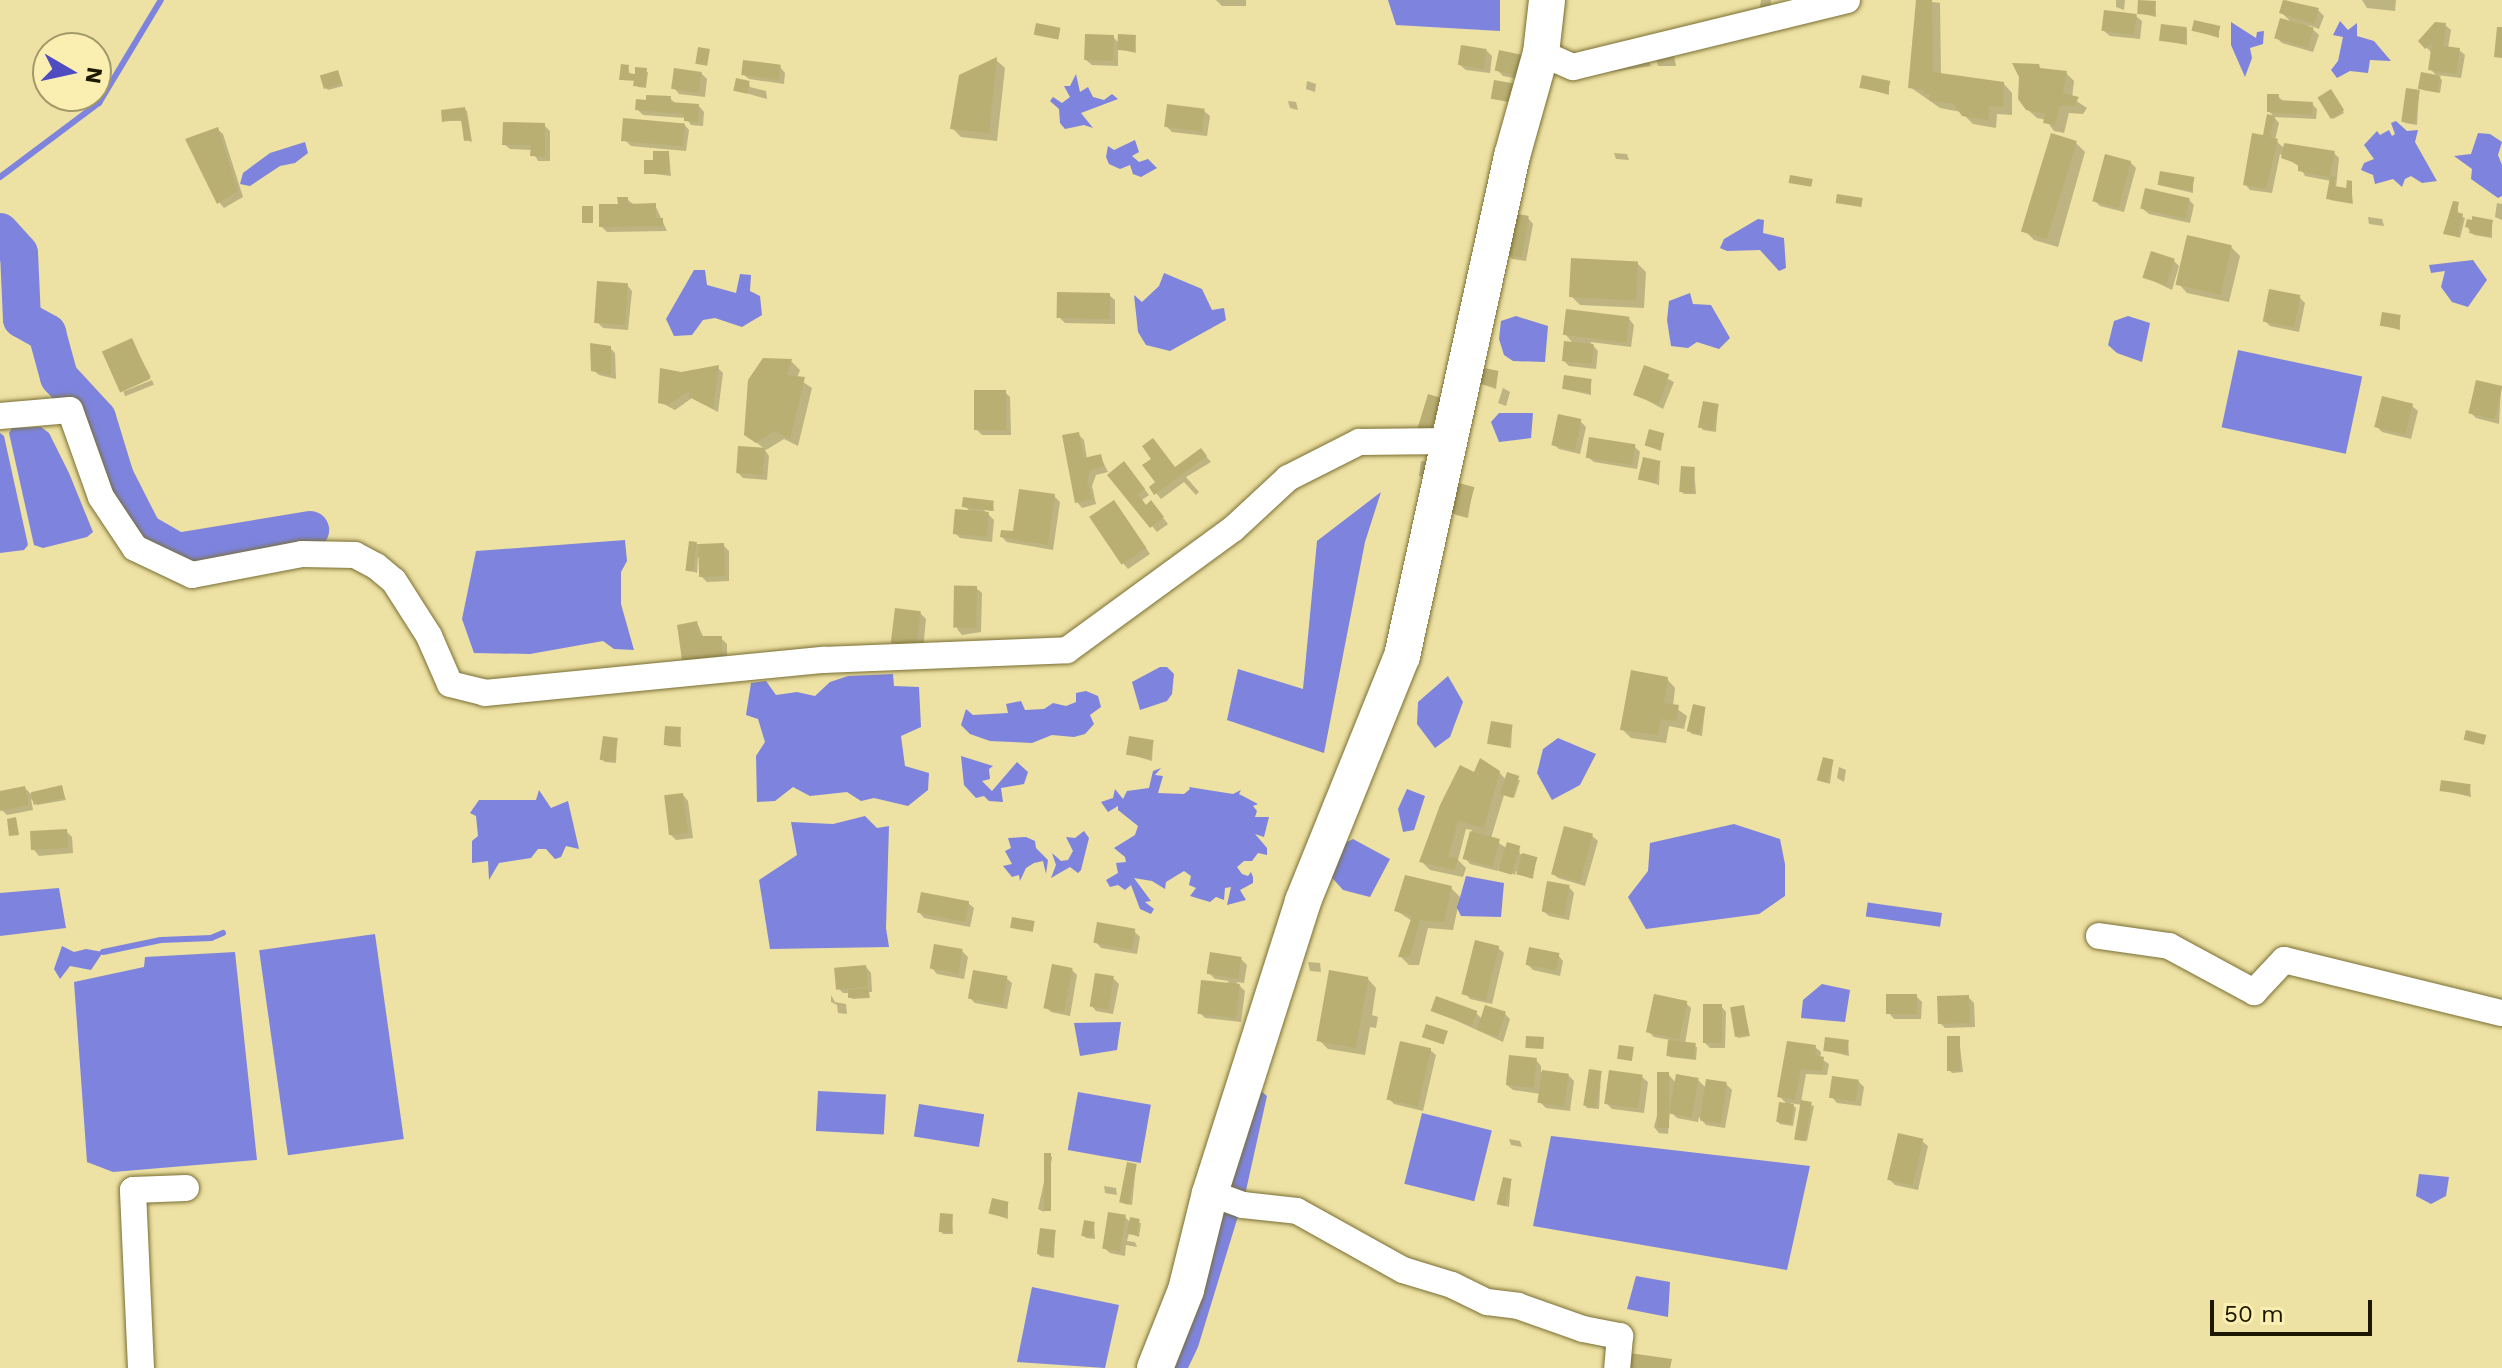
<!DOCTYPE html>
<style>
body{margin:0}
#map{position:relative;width:2502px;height:1368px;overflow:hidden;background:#ede1a3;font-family:"Work Sans",sans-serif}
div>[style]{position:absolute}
.water>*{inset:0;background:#7e84dd;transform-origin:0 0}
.shadow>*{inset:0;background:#0003;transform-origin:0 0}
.stream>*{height:6px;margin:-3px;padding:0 3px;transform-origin:3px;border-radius:3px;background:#7e84dd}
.river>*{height:38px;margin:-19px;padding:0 19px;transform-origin:19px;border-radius:19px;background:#7e84dd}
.building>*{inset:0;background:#baaf73;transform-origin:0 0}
.roads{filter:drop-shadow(0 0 2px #7a6f34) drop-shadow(0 0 2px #7a6f34)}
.minor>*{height:26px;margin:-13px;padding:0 13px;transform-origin:13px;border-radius:13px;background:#fff}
.secondary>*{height:36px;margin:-18px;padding:0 18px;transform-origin:18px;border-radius:18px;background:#fff}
span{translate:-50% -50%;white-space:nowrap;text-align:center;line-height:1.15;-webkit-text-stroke:6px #faefb0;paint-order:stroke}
.north{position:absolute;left:32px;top:32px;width:80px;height:80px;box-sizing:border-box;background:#faefb0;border:2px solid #a1996a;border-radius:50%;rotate:99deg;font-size:22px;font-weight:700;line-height:32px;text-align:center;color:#1b1701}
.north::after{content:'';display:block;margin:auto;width:28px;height:36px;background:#4f4bc1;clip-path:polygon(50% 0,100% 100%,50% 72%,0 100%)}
.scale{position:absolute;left:2210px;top:1300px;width:162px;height:36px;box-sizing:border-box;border:4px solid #1b1701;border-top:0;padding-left:10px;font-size:24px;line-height:28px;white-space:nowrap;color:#1b1701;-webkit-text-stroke:6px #faefb0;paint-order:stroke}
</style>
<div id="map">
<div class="water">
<div style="clip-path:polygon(1388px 0,1500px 0,1500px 31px,1396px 25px)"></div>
<div style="clip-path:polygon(2340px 21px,2348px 30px,2357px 23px,2357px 36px,2374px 41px,2391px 61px,2370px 60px,2368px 73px,2350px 71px,2337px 78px,2331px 70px,2338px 61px,2343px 37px,2333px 35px)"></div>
<div style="clip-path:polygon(2231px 22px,2256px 38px,2257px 32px,2264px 31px,2263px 44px,2250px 48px,2252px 58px,2245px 77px,2231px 45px)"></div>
<div style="clip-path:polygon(1076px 74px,1080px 92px,1088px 87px,1093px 97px,1104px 100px,1112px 94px,1118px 99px,1081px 113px,1093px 128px,1084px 125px,1065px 129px,1060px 123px,1059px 109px,1050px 101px,1053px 97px,1062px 103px,1070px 97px,1064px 86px,1070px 86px)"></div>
<div style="clip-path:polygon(2396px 121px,2407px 131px,2418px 130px,2415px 142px,2437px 181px,2422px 183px,2411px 176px,2405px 179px,2402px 187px,2393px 179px,2375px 184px,2373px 175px,2361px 170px,2364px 163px,2374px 159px,2364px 145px,2377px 131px,2380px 135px,2389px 130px,2392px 136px,2395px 134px,2391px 123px)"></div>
<div style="clip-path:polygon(2478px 133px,2490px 134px,2502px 142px,2498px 155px,2502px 165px,2502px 196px,2498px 198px,2471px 179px,2472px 169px,2454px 156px,2471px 154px)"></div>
<div style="clip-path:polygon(1135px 140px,1139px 152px,1132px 156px,1139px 162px,1148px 159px,1157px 168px,1141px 177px,1133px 174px,1130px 165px,1120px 169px,1109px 164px,1106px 157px,1108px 146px,1114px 150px)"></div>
<div style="clip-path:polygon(305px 142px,308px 153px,295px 163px,280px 166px,250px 186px,240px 184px,243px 173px,270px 153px)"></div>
<div style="clip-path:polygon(1758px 219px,1764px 220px,1763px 233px,1784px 238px,1786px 268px,1779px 271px,1760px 250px,1727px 251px,1720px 248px,1724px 239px)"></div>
<div style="clip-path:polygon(2473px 260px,2487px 280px,2468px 307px,2452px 302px,2441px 287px,2445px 271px,2431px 273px,2429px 265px)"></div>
<div style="clip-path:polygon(694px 270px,705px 270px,707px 285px,736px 293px,740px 274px,751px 275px,750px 291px,760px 296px,762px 315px,742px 327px,715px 318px,703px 320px,692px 335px,674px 336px,666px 319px)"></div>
<div style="clip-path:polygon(1164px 273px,1202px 289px,1212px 310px,1224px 308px,1226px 320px,1170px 351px,1146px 345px,1138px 332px,1134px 295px,1142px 302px,1159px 286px)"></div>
<div style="clip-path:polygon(1690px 293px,1693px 304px,1711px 305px,1730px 338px,1719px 349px,1697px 342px,1688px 348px,1671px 346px,1667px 320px,1669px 301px)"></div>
<div style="clip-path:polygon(1516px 316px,1548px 326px,1545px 362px,1513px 361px,1504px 355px,1499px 339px,1501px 321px)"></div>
<div style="clip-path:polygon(2128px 316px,2150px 323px,2142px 362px,2117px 353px,2108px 345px,2114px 321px)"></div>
<div style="left:2238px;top:350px;width:127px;height:79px;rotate:12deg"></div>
<div style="clip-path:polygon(1499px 413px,1533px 413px,1531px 438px,1499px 442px,1491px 422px)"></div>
<div style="clip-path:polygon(41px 427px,49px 433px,69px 473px,93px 532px,87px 537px,43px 548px,34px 545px,9px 433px,12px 428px)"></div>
<div style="clip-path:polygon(0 433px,4px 436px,28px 545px,24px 550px,0 553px)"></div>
<div style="clip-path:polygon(1381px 492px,1365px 542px,1324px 753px,1227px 720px,1238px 669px,1303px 689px,1317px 541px)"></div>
<div style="clip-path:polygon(625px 540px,627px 561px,621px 572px,621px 604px,634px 650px,614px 649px,603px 641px,530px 654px,474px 653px,462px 619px,476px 551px)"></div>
<div style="clip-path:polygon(1160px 667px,1167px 667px,1174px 674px,1172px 694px,1167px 701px,1140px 710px,1132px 682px)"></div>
<div style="clip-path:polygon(893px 674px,894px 686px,919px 687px,921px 727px,901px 736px,905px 766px,929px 773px,928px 790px,908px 806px,874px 798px,861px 801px,847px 792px,810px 796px,793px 787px,775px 801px,757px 802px,756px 756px,765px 742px,758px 719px,746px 715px,751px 683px,766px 681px,776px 695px,797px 692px,815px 696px,830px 682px,848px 676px)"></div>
<div style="clip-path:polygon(1448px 676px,1463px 702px,1450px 737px,1435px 748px,1417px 724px,1418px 702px)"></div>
<div style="clip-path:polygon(1086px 691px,1098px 696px,1101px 707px,1090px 715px,1094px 724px,1085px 734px,1074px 737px,1052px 735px,1032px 743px,990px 741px,970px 734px,961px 725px,966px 709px,973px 715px,1008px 713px,1006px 704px,1021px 701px,1025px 710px,1044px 709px,1053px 703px,1066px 706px,1076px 702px,1076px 693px)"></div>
<div style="clip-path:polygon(1558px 738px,1596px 754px,1580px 785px,1552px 800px,1537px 773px,1543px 749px)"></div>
<div style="clip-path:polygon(961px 756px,993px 766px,989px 769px,990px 779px,982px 781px,992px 791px,1017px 762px,1028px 772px,1024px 784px,1001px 788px,1003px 802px,989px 801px,984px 796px,976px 798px,964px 785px)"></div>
<div style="clip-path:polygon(1161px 768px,1155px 775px,1163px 776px,1158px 793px,1184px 794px,1190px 789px,1189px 787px,1233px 794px,1241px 790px,1239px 794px,1258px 804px,1253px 806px,1257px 811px,1255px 817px,1269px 817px,1264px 837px,1255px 834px,1267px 848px,1267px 855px,1258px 853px,1252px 861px,1244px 861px,1237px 867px,1242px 874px,1248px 876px,1251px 872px,1253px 877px,1253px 883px,1240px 890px,1246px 900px,1227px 905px,1231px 887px,1225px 888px,1224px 900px,1216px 897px,1210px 902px,1190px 896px,1196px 888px,1189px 885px,1191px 876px,1184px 871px,1166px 882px,1165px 889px,1152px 881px,1134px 878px,1151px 901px,1145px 902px,1154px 909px,1151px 914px,1140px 909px,1131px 885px,1125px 890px,1118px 885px,1110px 887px,1106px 880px,1118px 873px,1116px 863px,1126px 862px,1125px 857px,1114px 848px,1135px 835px,1138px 826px,1118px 810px,1118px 806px,1108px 812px,1101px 802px,1113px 798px,1115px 789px,1123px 799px,1127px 791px,1149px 788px,1153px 771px)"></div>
<div style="clip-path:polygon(1407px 789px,1425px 796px,1414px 830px,1403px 832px,1398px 809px)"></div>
<div style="clip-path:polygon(539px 790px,551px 808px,568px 801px,579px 849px,566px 846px,561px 857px,555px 859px,546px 849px,538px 849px,531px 858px,499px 863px,489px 880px,488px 861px,472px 863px,472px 841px,478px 836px,476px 816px,470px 813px,479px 800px,536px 800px)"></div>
<div style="clip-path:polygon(865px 816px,877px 828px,889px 826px,886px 928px,889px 947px,770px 949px,759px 880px,797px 855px,791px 822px,833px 824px)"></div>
<div style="clip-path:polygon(1734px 824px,1780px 839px,1785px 864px,1785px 896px,1759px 914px,1646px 929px,1628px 897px,1648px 871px,1650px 843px)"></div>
<div style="clip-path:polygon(1084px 831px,1089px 838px,1081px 870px,1078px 873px,1070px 867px,1051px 878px,1056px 865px,1052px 853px,1061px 861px,1068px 860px,1073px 851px,1066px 837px,1075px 838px)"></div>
<div style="clip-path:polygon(1026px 837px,1035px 841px,1036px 848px,1048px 860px,1046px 874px,1043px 861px,1034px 863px,1026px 868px,1020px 881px,1019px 875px,1012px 877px,1003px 866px,1012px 864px,1005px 851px,1011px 848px,1008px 838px)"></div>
<div style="clip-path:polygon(1353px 839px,1390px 859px,1370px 897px,1343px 890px,1327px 872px,1335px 848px)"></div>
<div style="clip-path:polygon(1466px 876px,1504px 883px,1501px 917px,1461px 916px,1457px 908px)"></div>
<div style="clip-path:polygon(59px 888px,66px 928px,0 936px,0 893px)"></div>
<div style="left:1942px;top:913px;width:14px;height:75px;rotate:98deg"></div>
<div style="left:375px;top:934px;width:207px;height:117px;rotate:82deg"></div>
<div style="clip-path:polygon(62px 946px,74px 952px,86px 949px,103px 952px,91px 970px,70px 966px,60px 979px,54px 969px)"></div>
<div style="clip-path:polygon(235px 952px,257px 1160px,113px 1172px,87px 1162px,74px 982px,144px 967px,145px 957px)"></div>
<div style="clip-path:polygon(1822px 984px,1850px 990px,1845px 1022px,1801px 1018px,1803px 1000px)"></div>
<div style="clip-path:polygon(1121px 1022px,1117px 1050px,1080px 1056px,1074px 1023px)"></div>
<div style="clip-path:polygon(1256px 1087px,1267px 1096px,1243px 1204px,1227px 1198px)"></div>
<div style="left:818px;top:1091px;width:68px;height:40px;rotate:3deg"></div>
<div style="left:1078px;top:1092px;width:74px;height:59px;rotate:10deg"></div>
<div style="left:919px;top:1104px;width:66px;height:33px;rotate:9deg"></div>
<div style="left:1422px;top:1113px;width:72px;height:73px;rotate:14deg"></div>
<div style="clip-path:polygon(1551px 1136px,1810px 1166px,1787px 1270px,1533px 1226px)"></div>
<div style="clip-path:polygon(2419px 1174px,2449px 1177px,2446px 1196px,2431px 1204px,2416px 1196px)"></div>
<div style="clip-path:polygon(1222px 1212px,1239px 1213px,1198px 1347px,1188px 1368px,1167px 1368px)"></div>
<div style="clip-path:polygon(1636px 1276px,1670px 1282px,1668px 1317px,1627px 1309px)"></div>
<div style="clip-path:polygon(1032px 1287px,1119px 1305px,1105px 1368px,1017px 1362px)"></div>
</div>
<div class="shadow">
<div style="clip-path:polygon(1216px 0,1246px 0,1246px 6px,1222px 6px)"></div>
<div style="clip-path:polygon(1761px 0,1771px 0,1770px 10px,1760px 7px)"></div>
<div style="clip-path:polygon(1918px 0,1940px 3px,1941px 75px,2004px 84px,2012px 93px,2012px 115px,1997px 114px,1996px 128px,1973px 124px,1961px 112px,1940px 108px,1910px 87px)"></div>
<div style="clip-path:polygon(2116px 0,2125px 0,2124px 10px,2116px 7px)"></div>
<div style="clip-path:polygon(2285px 0,2318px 10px,2324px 16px,2319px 29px,2308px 25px,2319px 35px,2313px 52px,2282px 43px,2277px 38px,2292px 23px,2281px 12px)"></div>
<div style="clip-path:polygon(2362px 0,2396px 0,2395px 11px,2367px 8px)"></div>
<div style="clip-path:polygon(2155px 3px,2156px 17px,2139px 13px)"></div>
<div style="clip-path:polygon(2136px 16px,2142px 21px,2140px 39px,2110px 36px,2104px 31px)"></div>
<div style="clip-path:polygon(2445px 25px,2451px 30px,2448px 48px,2459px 50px,2465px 55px,2461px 78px,2437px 75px,2442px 80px,2440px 93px,2423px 90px,2421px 88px,2438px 77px,2430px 69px,2432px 53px,2420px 41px)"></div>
<div style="clip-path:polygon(2219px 28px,2219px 38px,2194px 30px)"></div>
<div style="clip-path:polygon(2187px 29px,2187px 45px,2161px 40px)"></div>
<div style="clip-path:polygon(1113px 37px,1120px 44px,1135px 37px,1136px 53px,1118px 49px,1118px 66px,1092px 65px,1086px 60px)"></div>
<div style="clip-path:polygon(1487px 51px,1492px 56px,1490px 73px,1466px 70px,1460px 65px)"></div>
<div style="clip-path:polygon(1656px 56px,1674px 56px,1676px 66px,1658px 66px)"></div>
<div style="clip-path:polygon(996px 60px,1005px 68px,997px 141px,961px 137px,952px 128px)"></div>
<div style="clip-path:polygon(1648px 60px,1651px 66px,1611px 72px,1610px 67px)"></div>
<div style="clip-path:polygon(1533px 63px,1529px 81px,1503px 76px,1498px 71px)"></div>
<div style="clip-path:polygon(2038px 66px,2043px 70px,2066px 73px,2074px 81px,2072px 98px,2087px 108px,2083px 114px,2069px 113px,2064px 133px,2054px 131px,2046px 120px,2037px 118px,2027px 109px)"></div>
<div style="clip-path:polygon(628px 67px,630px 75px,648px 72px,646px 88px,638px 87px,636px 81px,621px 80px)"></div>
<div style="clip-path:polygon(780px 67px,785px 73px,784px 84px,749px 79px,743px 74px)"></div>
<div style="clip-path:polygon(338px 72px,343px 86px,328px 90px,326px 88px)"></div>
<div style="clip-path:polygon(701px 73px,707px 79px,705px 97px,679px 94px,674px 88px)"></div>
<div style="clip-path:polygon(1307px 81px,1316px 84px,1315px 92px,1306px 89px)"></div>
<div style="clip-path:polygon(749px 83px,750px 87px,766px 91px,767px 99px,735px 90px)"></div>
<div style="clip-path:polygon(1889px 83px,1889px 95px,1862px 87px)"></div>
<div style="clip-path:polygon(2419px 91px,2417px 125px,2405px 123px,2403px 121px)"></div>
<div style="clip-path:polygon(2332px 93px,2344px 113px,2333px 119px,2331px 117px)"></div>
<div style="clip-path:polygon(2278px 96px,2284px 102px,2312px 104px,2317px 109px,2316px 119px,2274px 117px,2269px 111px)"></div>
<div style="clip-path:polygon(670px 98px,676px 104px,699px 106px,704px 112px,703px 126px,691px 125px,686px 118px,643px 115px,637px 109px)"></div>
<div style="clip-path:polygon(1288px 101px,1296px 102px,1298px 110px,1290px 108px)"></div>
<div style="clip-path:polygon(464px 109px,467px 111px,472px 142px,466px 140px,463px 121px,444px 121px)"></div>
<div style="clip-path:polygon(1204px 111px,1210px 116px,1207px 136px,1172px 132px,1166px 126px)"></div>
<div style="clip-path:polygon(2274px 117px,2279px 123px,2275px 140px,2285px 149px,2334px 153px,2339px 158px,2336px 188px,2347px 190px,2351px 183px,2353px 204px,2330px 200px,2331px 181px,2305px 176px,2300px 167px,2280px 154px,2272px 193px,2250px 190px,2245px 184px)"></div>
<div style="clip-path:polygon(684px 124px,689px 130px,686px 151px,631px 146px,625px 140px)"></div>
<div style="clip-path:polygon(544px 125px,550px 131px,550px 161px,538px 161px,532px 150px,510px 149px,504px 144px)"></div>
<div style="clip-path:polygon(217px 129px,223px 134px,243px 197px,224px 208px,219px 202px)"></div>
<div style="clip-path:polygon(2076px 143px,2085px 152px,2058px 247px,2034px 240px,2025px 231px)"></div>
<div style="clip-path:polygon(669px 153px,671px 176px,646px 173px,655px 162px)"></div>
<div style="clip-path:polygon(1614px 153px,1627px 154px,1629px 160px,1616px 159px)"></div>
<div style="clip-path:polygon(2130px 162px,2136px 168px,2124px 212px,2100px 206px,2095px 201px)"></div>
<div style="clip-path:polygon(2193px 179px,2193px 193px,2159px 185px)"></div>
<div style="clip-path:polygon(627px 199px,633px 204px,655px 205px,667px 231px,607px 232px,601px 226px)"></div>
<div style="clip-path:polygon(2188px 199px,2194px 205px,2190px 223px,2149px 214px,2143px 209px)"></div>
<div style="clip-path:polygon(2497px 203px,2502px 204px,2502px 220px,2495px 217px)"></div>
<div style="clip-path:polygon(2458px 204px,2458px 215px,2465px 218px,2460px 238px,2446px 233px)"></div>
<div style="clip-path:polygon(2368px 217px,2382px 219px,2384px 226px,2369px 224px)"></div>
<div style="clip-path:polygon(1528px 218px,1533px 224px,1526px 261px,1512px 259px,1507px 253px)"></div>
<div style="clip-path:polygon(2492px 222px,2492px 238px,2474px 235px,2467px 227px)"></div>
<div style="clip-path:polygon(2231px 247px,2240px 256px,2229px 302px,2187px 293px,2179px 284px)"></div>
<div style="clip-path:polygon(2174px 261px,2179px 266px,2172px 290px,2145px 277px)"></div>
<div style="clip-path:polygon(1637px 263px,1646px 272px,1644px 308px,1580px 305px,1571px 296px)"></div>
<div style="clip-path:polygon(627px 285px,632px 291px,628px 330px,603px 328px,597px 322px)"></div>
<div style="clip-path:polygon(1109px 295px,1115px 300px,1115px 324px,1065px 323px,1059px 317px)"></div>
<div style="clip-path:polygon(2299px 297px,2305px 303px,2299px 332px,2270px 326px,2264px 320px)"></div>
<div style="clip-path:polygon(2400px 317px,2400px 330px,2382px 325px)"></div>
<div style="clip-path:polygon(1629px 319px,1634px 325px,1631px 347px,1590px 342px,1598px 351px,1596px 369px,1569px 366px,1564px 361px,1574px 344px,1565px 334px)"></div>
<div style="clip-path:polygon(131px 340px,151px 377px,121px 390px)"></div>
<div style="clip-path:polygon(610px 348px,615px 353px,616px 379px,599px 375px,593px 370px)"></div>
<div style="clip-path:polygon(791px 361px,800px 370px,797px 378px,812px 388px,798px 446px,784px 439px,766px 450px,746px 434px)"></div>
<div style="clip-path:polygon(1645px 367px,1674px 382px,1663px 409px,1635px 394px)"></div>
<div style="clip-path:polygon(718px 368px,723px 373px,718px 412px,692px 398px,675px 410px,660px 402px,681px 374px)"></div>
<div style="clip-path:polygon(1498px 373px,1496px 389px,1478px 383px)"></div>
<div style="left:152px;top:380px;width:5px;height:31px;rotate:68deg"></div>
<div style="clip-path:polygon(1591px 381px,1591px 395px,1564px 389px)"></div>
<div style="clip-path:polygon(1503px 388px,1510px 392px,1506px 406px,1498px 403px)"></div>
<div style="clip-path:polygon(2501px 388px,2499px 424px,2476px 418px,2471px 413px)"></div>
<div style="clip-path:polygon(1005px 392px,1010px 397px,1011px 435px,982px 435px,976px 429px)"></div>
<div style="clip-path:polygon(1718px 405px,1716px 432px,1703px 430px,1701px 427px)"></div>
<div style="clip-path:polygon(2412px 406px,2418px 411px,2411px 439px,2382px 432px,2377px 427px)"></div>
<div style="clip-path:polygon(1580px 421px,1586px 427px,1580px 454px,1559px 449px,1553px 444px)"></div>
<div style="clip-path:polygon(1078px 434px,1084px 440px,1087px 459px,1100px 456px,1108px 472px,1096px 475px,1092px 486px,1096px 504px,1082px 508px,1077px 502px)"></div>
<div style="clip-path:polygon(1663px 435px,1661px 451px,1647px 446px)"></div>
<div style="clip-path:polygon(1634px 446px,1640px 452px,1637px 469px,1594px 462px,1588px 457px)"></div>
<div style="clip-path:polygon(740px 448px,765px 450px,769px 456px,767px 480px,743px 478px,737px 472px)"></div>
<div style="clip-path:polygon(1206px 456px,1211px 462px,1186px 477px,1199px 492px,1196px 495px,1184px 482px,1161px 499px,1156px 493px,1154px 459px,1175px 469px)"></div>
<div style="clip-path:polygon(1421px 461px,1432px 462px,1433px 479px,1419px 476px)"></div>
<div style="clip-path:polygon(1660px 462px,1659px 485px,1641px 479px)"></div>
<div style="clip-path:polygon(1129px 469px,1149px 495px,1142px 500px,1147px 507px,1156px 509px,1168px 524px,1157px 532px,1110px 475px)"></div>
<div style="clip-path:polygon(1694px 469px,1696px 494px,1684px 494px,1682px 492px)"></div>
<div style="clip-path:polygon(1473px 488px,1468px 518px,1456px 515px,1454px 513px)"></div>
<div style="clip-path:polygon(1054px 496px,1060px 502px,1053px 550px,1007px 542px,1002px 537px,1015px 534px)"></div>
<div style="clip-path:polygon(993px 503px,994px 511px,984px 510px,994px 520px,992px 542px,960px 538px,955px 533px,971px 513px,965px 506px)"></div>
<div style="clip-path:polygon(1119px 508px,1150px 554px,1128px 569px,1123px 563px)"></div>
<div style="clip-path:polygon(696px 544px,723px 545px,729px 551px,729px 581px,707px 582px,701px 576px,701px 557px,698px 557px,697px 573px,689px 570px)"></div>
<div style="clip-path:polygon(976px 588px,982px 593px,981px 632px,962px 635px,957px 629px)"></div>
<div style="clip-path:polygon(920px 613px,926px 619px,923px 649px,900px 648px,894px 642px)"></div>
<div style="clip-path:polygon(697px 623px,704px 638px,721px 638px,727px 644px,727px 665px,689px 665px,684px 659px)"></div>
<div style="clip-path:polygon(1667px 679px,1675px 688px,1673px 706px,1687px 716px,1684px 729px,1669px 726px,1666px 743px,1631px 738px,1622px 729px)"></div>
<div style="clip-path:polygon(1705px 709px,1702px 736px,1692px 734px,1690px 732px)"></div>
<div style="clip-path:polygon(1512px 727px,1511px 748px,1489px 743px)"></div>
<div style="clip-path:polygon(680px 729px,681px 747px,668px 746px,666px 744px)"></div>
<div style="clip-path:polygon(617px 740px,616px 763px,605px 762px,602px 760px)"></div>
<div style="clip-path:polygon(1153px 742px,1152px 761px,1128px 754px)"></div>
<div style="clip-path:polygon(1833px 761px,1830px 784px,1821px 781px,1819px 779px)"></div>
<div style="clip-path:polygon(1839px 767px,1846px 770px,1844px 782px,1837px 778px)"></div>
<div style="clip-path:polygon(1499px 772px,1506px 780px,1520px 780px,1514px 798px,1504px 795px,1491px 838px,1508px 849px,1519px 848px,1520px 854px,1536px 859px,1533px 879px,1516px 871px,1515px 875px,1499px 867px,1498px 871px,1470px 864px,1465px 858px,1472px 830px,1466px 829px,1458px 860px,1466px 868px,1463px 877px,1430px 870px,1422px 862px,1474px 775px)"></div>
<div style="clip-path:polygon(2470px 786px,2471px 797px,2442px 790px)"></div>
<div style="clip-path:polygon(61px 787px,66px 800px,37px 805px,31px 799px,33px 810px,7px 815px,2px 810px,0 793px,25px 788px,34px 797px)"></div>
<div style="clip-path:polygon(683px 795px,688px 801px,693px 838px,676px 840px,670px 834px)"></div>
<div style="clip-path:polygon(66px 831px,72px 837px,73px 853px,39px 856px,34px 850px)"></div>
<div style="clip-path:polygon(1592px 836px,1598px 841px,1585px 886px,1558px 878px,1552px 873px)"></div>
<div style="clip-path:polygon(1569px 887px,1574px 893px,1569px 920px,1549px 916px,1543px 911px)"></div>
<div style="clip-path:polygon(1451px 888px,1460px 897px,1453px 930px,1428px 928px,1419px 965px,1409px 965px,1400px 956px,1412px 921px,1397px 911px)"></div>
<div style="clip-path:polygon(968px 903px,974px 908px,970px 927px,924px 918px,919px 912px)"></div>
<div style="clip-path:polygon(1134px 931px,1140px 937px,1137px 954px,1101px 948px,1096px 942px)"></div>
<div style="clip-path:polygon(1498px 948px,1504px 953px,1492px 1004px,1470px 999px,1465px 993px)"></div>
<div style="clip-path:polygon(962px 951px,968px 957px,964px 979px,937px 974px,932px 968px)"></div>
<div style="clip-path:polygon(1558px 955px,1563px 961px,1560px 976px,1533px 970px,1528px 965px)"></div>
<div style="clip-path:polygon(1241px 959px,1247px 965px,1244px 983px,1236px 982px,1245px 991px,1241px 1022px,1205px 1018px,1200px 1013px,1229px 981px,1215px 979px,1209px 973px)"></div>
<div style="clip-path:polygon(1308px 962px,1320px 963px,1321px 972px,1310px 971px)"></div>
<div style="clip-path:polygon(866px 967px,871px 973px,872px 992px,869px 992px,870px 998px,852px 999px,850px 993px,843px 993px,838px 988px)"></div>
<div style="clip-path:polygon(1072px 970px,1077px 975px,1070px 1016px,1051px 1012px,1046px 1007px)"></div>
<div style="clip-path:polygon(1006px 978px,1012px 983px,1007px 1009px,975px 1003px,970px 998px)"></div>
<div style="clip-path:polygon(1113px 978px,1119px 984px,1113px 1014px,1096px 1011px,1091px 1005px)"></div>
<div style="clip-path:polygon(1368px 979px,1376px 988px,1372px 1015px,1378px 1017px,1376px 1028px,1370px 1027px,1365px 1055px,1328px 1049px,1319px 1040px)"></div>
<div style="clip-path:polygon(831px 995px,835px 1002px,846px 1004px,847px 1014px,838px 1013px,837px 1005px,831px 1002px)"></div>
<div style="clip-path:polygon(1916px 996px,1922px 1002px,1921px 1019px,1894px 1019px,1889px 1013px)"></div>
<div style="clip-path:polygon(1968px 997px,1974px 1003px,1975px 1027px,1945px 1028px,1940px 1023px)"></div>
<div style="clip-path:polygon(1686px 1003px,1691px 1008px,1685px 1044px,1697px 1047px,1696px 1060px,1670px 1057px,1670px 1040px,1654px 1037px,1648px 1031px)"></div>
<div style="clip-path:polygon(1721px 1006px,1726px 1012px,1725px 1048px,1710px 1048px,1704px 1042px)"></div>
<div style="clip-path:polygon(1744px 1007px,1750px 1036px,1738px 1038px,1736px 1036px)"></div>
<div style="clip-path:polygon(1433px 1010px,1476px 1013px,1482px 1019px,1505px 1014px,1510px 1019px,1503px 1042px)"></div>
<div style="clip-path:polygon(1959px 1038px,1963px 1072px,1952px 1073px,1950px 1071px)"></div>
<div style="clip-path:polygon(1848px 1042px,1849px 1056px,1824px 1050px)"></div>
<div style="clip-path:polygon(1815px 1047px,1821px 1052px,1820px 1058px,1829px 1064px,1827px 1075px,1806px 1074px,1801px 1102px,1814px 1106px,1807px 1141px,1796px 1138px,1802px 1105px,1790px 1103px,1796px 1108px,1793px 1126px,1780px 1124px,1778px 1122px,1788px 1105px,1779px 1096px)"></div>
<div style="clip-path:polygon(1430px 1050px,1436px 1055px,1423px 1111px,1394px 1104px,1388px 1098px)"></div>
<div style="clip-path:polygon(1536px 1060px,1541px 1066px,1541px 1072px,1568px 1075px,1574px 1081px,1570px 1111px,1546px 1108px,1540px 1102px,1541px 1094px,1513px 1090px,1507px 1085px)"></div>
<div style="clip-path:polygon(1601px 1073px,1599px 1109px,1587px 1108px,1585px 1105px)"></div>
<div style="clip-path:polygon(1668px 1074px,1676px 1083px,1698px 1080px,1706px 1088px,1726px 1084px,1732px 1090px,1725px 1128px,1706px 1125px,1699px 1117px,1698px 1122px,1677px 1118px,1670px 1111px,1668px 1134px,1659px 1133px,1654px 1127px)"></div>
<div style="clip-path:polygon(1642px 1077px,1648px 1082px,1644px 1113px,1612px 1109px,1606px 1103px)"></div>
<div style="clip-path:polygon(1858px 1081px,1864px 1087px,1861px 1106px,1837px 1103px,1832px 1097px)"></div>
<div style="clip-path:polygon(1509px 1139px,1520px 1141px,1522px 1147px,1511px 1145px)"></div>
<div style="clip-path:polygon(1922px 1141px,1928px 1146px,1918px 1190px,1895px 1185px,1889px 1179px)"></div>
<div style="clip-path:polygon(1050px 1155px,1052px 1157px,1044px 1212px,1038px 1209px)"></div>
<div style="clip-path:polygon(1136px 1165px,1132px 1205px,1125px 1204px,1122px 1202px)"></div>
<div style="clip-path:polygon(1511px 1181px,1509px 1207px,1502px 1205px,1500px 1203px)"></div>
<div style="clip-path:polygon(1104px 1186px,1116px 1188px,1117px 1195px,1105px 1193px)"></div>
<div style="clip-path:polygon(1008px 1204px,1008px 1219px,991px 1213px)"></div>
<div style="clip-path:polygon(952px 1216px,953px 1234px,943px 1234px,941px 1231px)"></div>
<div style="clip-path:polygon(1125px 1217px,1131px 1223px,1141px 1223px,1139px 1237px,1129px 1233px,1127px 1241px,1135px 1242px,1137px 1247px,1126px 1245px,1125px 1256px,1110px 1253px,1104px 1248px)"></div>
<div style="clip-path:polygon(1094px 1224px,1095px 1239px,1086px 1238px,1084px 1236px)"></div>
<div style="clip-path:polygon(1055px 1232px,1054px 1258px,1040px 1256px,1038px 1254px)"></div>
</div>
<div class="stream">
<div style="left:0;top:177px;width:124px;rotate:-36.8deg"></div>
<div style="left:99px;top:103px;width:120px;rotate:-59deg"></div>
<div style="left:103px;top:952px;width:59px;rotate:-11.7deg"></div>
<div style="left:161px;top:940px;width:50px;rotate:-2.3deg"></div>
<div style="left:211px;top:938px;width:13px;rotate:-23deg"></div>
</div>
<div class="river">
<div style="left:0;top:232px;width:28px;rotate:48deg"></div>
<div style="left:19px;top:253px;width:66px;rotate:87.4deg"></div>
<div style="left:22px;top:319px;width:29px;rotate:29deg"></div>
<div style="left:47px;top:333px;width:46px;rotate:74.7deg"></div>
<div style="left:59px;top:377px;width:56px;rotate:47.2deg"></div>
<div style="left:97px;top:418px;width:62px;rotate:73deg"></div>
<div style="left:115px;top:477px;width:62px;rotate:63deg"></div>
<div style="left:143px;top:532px;width:39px;rotate:30deg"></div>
<div style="left:177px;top:552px;width:135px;rotate:-9.4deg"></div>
</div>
<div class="building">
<div style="clip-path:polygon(1916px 0,1932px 0,1933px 72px,2004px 82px,2003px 107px,1989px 106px,1988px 120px,1962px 116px,1954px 104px,1929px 100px,1930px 94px,1923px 94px,1924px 90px,1908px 88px)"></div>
<div style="left:2138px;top:0;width:18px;height:14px;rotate:3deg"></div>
<div style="clip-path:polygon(2283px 0,2319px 8px,2314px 24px,2279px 13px)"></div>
<div style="left:2104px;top:10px;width:33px;height:21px;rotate:7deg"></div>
<div style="left:2280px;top:18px;width:35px;height:21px;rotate:16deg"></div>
<div style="left:2194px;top:20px;width:27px;height:11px;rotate:13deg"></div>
<div style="clip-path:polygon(2435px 22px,2446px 23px,2443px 46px,2460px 48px,2456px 74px,2428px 70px,2432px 43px,2425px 49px,2418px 41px)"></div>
<div style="left:1036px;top:23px;width:25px;height:12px;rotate:11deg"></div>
<div style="left:2161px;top:24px;width:26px;height:17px;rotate:7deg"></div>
<div style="clip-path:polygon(2497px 27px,2502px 27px,2502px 58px,2494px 57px)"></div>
<div style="left:1085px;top:34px;width:29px;height:26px;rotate:2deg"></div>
<div style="left:1118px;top:34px;width:18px;height:16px;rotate:3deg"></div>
<div style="left:1461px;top:45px;width:26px;height:20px;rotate:9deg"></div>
<div style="left:698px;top:47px;width:12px;height:17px;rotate:9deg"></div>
<div style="left:1499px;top:50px;width:30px;height:21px;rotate:12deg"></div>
<div style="clip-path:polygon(997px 57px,989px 133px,950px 129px,959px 75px)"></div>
<div style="left:743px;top:60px;width:38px;height:15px;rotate:7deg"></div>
<div style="clip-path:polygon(2012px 63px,2039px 64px,2040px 68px,2067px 71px,2063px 93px,2079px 97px,2074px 106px,2060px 105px,2055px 125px,2043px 123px,2045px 114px,2026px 110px,2018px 99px,2019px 77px)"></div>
<div style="clip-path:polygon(621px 64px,629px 65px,628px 73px,635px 74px,635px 67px,647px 68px,645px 87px,633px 86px,634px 80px,619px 80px)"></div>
<div style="left:674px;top:68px;width:28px;height:21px;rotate:8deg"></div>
<div style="left:338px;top:70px;width:14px;height:19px;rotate:73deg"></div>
<div style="left:2421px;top:72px;width:20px;height:17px;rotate:11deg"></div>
<div style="left:1862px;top:75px;width:29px;height:13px;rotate:12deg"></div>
<div style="left:736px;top:78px;width:14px;height:13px;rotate:12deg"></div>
<div style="left:1494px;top:80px;width:23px;height:19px;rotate:10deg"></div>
<div style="left:2406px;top:88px;width:14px;height:34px;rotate:8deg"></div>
<div style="left:2331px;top:89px;width:25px;height:16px;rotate:58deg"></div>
<div style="clip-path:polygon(2267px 94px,2279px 94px,2278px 100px,2313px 102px,2312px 115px,2267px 112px)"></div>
<div style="clip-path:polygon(646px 95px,671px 96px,670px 102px,699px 104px,698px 122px,684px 121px,684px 114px,635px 110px,636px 99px,646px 100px)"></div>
<div style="left:1167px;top:104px;width:38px;height:23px;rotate:7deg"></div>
<div style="clip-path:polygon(465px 107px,471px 140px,464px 141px,461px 119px,442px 122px,441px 110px)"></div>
<div style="clip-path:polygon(2267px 114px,2275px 116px,2270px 137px,2278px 139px,2266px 189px,2243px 185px,2252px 133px,2263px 135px)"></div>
<div style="left:623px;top:118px;width:62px;height:23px;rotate:5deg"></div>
<div style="clip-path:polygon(503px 122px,545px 123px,545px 157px,530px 156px,531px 145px,502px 145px)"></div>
<div style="clip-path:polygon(218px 127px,238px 191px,217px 204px,185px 139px)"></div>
<div style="left:2051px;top:133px;width:27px;height:103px;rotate:17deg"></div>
<div style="clip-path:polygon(2284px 143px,2335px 151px,2330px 176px,2336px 177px,2334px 186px,2346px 188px,2347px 180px,2352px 181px,2352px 203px,2326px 199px,2330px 177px,2298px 171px,2298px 164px,2281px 158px)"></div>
<div style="clip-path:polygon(653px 151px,669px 151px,669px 174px,644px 174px,644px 160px,653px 160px)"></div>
<div style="left:2105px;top:154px;width:27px;height:49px;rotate:15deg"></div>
<div style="left:2160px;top:171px;width:35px;height:14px;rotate:10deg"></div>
<div style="left:1790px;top:175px;width:23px;height:8px;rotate:10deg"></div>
<div style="left:2145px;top:188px;width:46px;height:21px;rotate:13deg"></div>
<div style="left:1837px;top:194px;width:26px;height:9px;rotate:9deg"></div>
<div style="clip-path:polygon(617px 197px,628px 197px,628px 204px,656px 203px,656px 218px,663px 218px,663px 226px,599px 227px,599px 204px,618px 204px)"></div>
<div style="clip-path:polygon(2453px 201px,2459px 202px,2457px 212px,2463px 214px,2458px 237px,2443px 234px)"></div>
<div style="left:582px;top:206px;width:11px;height:17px"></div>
<div style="left:1512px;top:213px;width:17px;height:42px;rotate:10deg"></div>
<div style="clip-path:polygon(2472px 216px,2493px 220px,2490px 237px,2469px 233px,2470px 228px,2465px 227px,2467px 219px,2472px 220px)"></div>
<div style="left:2187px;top:235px;width:46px;height:51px;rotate:13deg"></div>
<div style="left:2151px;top:251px;width:25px;height:28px;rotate:18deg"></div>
<div style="left:1571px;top:258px;width:67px;height:39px;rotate:3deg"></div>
<div style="left:597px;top:281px;width:31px;height:42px;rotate:4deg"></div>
<div style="left:2269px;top:289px;width:32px;height:33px;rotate:11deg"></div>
<div style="left:1057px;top:292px;width:53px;height:26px;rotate:1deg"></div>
<div style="left:1566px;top:309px;width:64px;height:26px;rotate:7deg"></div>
<div style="left:2382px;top:312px;width:19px;height:14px;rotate:9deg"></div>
<div style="left:132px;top:338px;width:45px;height:33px;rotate:66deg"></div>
<div style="left:1564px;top:341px;width:30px;height:20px;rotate:6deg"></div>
<div style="clip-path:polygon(590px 343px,611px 346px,611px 375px,591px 371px)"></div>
<div style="clip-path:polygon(763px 358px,792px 359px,787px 375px,805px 377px,790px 439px,774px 431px,756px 443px,744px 435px,748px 380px)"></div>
<div style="clip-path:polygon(719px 365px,713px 409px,689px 397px,689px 391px,668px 405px,658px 403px,660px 368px,681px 372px)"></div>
<div style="left:1644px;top:365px;width:27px;height:32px;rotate:20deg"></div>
<div style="left:1480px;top:367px;width:19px;height:16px;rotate:12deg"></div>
<div style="left:1564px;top:375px;width:28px;height:14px;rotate:8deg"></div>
<div style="left:2476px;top:380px;width:27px;height:34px;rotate:13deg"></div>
<div style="left:974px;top:390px;width:32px;height:40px"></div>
<div style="left:1428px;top:394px;width:14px;height:40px;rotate:17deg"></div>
<div style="left:2382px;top:396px;width:32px;height:32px;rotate:14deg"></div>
<div style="left:1703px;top:401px;width:16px;height:27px;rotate:11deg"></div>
<div style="left:1558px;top:414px;width:24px;height:32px;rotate:12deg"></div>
<div style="left:1649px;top:429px;width:16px;height:17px;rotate:15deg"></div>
<div style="clip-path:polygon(1079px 432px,1084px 458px,1101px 454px,1104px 466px,1091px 470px,1087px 480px,1092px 499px,1075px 503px,1062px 435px)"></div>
<div style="left:1589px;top:437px;width:47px;height:21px;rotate:9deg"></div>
<div style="clip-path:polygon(1153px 438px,1175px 467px,1201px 448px,1207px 456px,1154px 495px,1149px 487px,1155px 482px,1142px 465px,1151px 459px,1142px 446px)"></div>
<div style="left:738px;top:446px;width:27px;height:27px;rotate:4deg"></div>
<div style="left:1643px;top:457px;width:18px;height:23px;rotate:13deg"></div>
<div style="clip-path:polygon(1124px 461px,1145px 489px,1138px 494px,1146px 505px,1151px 500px,1164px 517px,1150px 528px,1107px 475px)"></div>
<div style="left:1681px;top:466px;width:14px;height:26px;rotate:4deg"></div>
<div style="left:1459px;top:483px;width:16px;height:31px;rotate:15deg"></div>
<div style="clip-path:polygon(1019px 489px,1055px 494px,1048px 545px,1000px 537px,1001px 530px,1013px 531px)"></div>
<div style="left:963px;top:497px;width:31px;height:10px;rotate:7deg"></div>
<div style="left:1114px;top:500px;width:58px;height:30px;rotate:56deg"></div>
<div style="left:955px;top:509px;width:34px;height:25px;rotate:5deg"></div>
<div style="left:689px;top:541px;width:8px;height:30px;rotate:7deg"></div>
<div style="left:724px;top:543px;width:33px;height:26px;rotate:88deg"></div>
<div style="left:977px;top:586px;width:42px;height:23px;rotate:91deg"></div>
<div style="left:895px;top:608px;width:26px;height:35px;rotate:7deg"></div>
<div style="clip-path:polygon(697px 621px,700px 636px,722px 636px,722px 660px,682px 660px,677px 625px)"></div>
<div style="clip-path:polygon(1631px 670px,1668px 677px,1664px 703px,1679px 705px,1676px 721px,1661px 719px,1658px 735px,1620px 730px)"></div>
<div style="left:1693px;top:704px;width:13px;height:28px;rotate:13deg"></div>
<div style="left:1491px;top:721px;width:22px;height:23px;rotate:10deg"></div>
<div style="left:665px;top:726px;width:16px;height:19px;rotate:4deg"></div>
<div style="left:2466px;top:730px;width:21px;height:10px;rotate:14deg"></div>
<div style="left:603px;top:736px;width:15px;height:24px;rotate:8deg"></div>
<div style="left:1129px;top:736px;width:25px;height:19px;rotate:9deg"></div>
<div style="left:1823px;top:757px;width:11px;height:24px;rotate:15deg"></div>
<div style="clip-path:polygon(1480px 758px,1500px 771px,1484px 828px,1458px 821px,1448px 857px,1458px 858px,1455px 870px,1419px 862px,1440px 805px,1460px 765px,1474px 772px)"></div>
<div style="left:1507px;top:772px;width:13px;height:23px;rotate:18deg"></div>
<div style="left:2441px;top:780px;width:30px;height:11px;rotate:8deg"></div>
<div style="left:62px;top:785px;width:13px;height:32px;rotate:77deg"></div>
<div style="clip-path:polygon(25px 786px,29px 805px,0 811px,0 791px)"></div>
<div style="left:683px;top:793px;width:40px;height:19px;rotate:83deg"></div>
<div style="clip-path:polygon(16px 817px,19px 835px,9px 836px,7px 819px)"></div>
<div style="left:1564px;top:826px;width:30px;height:50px;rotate:15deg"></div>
<div style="left:67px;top:829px;width:19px;height:37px;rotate:87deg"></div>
<div style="left:1470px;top:831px;width:31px;height:29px;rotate:15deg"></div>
<div style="left:1507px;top:842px;width:14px;height:30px;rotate:17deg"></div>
<div style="left:1522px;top:853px;width:16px;height:22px;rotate:15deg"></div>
<div style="clip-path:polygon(1405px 875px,1452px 886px,1444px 922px,1420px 920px,1410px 957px,1398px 957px,1412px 916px,1394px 911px)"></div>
<div style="left:1547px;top:881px;width:23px;height:31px;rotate:10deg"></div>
<div style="left:921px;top:892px;width:49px;height:21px;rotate:11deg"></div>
<div style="left:1012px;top:917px;width:23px;height:11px;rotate:10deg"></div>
<div style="left:1097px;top:922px;width:39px;height:21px;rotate:10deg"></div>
<div style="left:1475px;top:940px;width:25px;height:56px;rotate:14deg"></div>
<div style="left:934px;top:944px;width:29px;height:25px;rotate:10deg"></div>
<div style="left:1529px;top:947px;width:31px;height:18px;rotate:11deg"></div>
<div style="left:1210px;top:952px;width:32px;height:22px;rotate:9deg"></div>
<div style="left:1052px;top:964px;width:21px;height:45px;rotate:11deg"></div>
<div style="left:866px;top:965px;width:22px;height:32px;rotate:85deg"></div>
<div style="left:973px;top:970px;width:35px;height:29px;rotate:10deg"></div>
<div style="left:1329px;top:970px;width:40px;height:72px;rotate:10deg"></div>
<div style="left:1095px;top:973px;width:19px;height:34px;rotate:9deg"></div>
<div style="left:1201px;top:980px;width:39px;height:34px;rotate:6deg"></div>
<div style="clip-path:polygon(868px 988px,869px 997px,848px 998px,848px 990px)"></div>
<div style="left:1654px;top:994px;width:34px;height:39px;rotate:12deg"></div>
<div style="left:1886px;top:994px;width:31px;height:20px"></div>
<div style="left:1969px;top:995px;width:28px;height:32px;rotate:88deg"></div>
<div style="left:1436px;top:996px;width:44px;height:16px;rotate:20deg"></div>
<div style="left:1703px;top:1004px;width:19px;height:39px"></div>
<div style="left:1485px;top:1005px;width:22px;height:26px;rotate:18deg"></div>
<div style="left:1744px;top:1005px;width:30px;height:14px;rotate:81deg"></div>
<div style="left:1426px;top:1024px;width:23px;height:14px;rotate:18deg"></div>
<div style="left:1526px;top:1036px;width:18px;height:12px;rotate:3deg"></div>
<div style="left:1947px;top:1036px;width:13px;height:35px"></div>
<div style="left:1825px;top:1037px;width:24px;height:14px;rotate:7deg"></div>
<div style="left:1668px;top:1040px;width:28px;height:16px;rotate:6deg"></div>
<div style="left:1400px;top:1041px;width:32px;height:60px;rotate:13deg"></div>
<div style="clip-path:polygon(1787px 1041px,1816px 1045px,1815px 1055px,1824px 1057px,1822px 1071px,1801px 1069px,1795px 1100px,1777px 1097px)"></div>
<div style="left:1619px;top:1045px;width:15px;height:14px;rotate:8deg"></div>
<div style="left:1509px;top:1055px;width:28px;height:30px;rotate:6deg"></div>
<div style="left:1589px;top:1069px;width:13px;height:37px;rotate:9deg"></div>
<div style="left:1542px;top:1070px;width:27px;height:33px;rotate:8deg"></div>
<div style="left:1609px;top:1070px;width:34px;height:34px;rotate:8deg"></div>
<div style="left:1657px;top:1072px;width:12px;height:56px"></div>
<div style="left:1676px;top:1074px;width:23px;height:40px;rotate:10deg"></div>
<div style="left:1832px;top:1076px;width:27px;height:22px;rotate:8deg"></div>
<div style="left:1706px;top:1079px;width:21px;height:42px;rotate:8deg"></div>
<div style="left:1801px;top:1100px;width:11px;height:40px;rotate:10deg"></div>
<div style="left:1779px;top:1102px;width:15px;height:20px;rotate:8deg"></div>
<div style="left:1898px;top:1133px;width:26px;height:48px;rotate:13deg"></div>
<div style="left:1044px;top:1153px;width:7px;height:58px"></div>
<div style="left:1127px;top:1162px;width:10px;height:41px;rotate:11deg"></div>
<div style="left:1503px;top:1177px;width:9px;height:28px;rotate:13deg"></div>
<div style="left:992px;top:1198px;width:17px;height:16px;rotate:13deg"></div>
<div style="left:1108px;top:1212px;width:18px;height:37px;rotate:9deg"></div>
<div style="left:940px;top:1213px;width:13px;height:19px;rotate:4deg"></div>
<div style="left:1130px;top:1217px;width:10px;height:17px;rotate:11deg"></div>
<div style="left:1084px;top:1220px;width:11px;height:16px;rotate:10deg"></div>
<div style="left:1040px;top:1228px;width:16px;height:26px;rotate:7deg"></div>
<div style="clip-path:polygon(1622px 1352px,1672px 1359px,1670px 1368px,1620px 1368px)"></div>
</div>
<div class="roads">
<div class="minor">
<div style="left:1541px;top:53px;width:35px;rotate:24deg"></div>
<div style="left:1573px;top:67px;width:282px;rotate:-13.7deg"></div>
<div style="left:0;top:416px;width:70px;rotate:-4.9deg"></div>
<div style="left:70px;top:410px;width:92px;rotate:70.4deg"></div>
<div style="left:101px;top:497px;width:61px;rotate:56.3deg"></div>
<div style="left:135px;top:548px;width:63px;rotate:25.3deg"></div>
<div style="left:192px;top:575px;width:112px;rotate:-10.8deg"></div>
<div style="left:302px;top:554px;width:53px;rotate:1.1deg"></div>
<div style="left:355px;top:555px;width:24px;rotate:28deg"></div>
<div style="left:376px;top:566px;width:23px;rotate:40deg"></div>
<div style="left:394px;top:581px;width:65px;rotate:57.5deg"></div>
<div style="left:429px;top:636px;width:52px;rotate:66.4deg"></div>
<div style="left:450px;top:684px;width:36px;rotate:14deg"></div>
<div style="left:485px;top:693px;width:340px;rotate:-5.6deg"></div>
<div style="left:823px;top:660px;width:244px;rotate:-2.3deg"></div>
<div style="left:1067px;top:650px;width:205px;rotate:-36.1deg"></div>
<div style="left:1233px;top:529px;width:75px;rotate:-42.8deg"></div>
<div style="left:1288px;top:478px;width:80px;rotate:-26.9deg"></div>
<div style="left:1359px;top:442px;width:89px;rotate:-0.6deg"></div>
<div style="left:2099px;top:936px;width:71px;rotate:8.1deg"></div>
<div style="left:2169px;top:946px;width:97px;rotate:28.4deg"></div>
<div style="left:2254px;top:992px;width:44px;rotate:-46.8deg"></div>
<div style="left:2284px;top:960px;width:224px;rotate:13.7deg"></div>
<div style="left:1210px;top:1193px;width:35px;rotate:20deg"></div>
<div style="left:1243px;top:1205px;width:54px;rotate:6.3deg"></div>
<div style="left:1297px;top:1211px;width:121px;rotate:29.1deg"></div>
<div style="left:1403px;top:1270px;width:51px;rotate:17deg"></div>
<div style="left:1452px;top:1285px;width:39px;rotate:26deg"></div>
<div style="left:1487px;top:1302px;width:31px;rotate:7deg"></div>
<div style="left:1518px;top:1306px;width:69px;rotate:19.5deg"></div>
<div style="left:1583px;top:1329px;width:38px;rotate:11deg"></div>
<div style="left:1620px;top:1336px;width:32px;rotate:95deg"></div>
<div style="left:141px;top:1368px;width:178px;rotate:-92.6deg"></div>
<div style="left:133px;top:1190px;width:53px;rotate:-2.2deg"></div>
</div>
<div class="secondary">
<div style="left:1155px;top:1368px;width:84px;rotate:-68.3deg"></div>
<div style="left:1186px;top:1290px;width:100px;rotate:-76.1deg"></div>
<div style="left:1210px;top:1193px;width:306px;rotate:-72.3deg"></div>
<div style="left:1303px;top:901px;width:264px;rotate:-68deg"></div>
<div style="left:1402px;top:656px;width:512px;rotate:-77.59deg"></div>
<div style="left:1512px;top:156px;width:107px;rotate:-74.3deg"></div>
<div style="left:1541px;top:53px;width:53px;rotate:-83.5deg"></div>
</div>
</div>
<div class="north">N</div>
<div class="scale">50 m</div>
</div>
